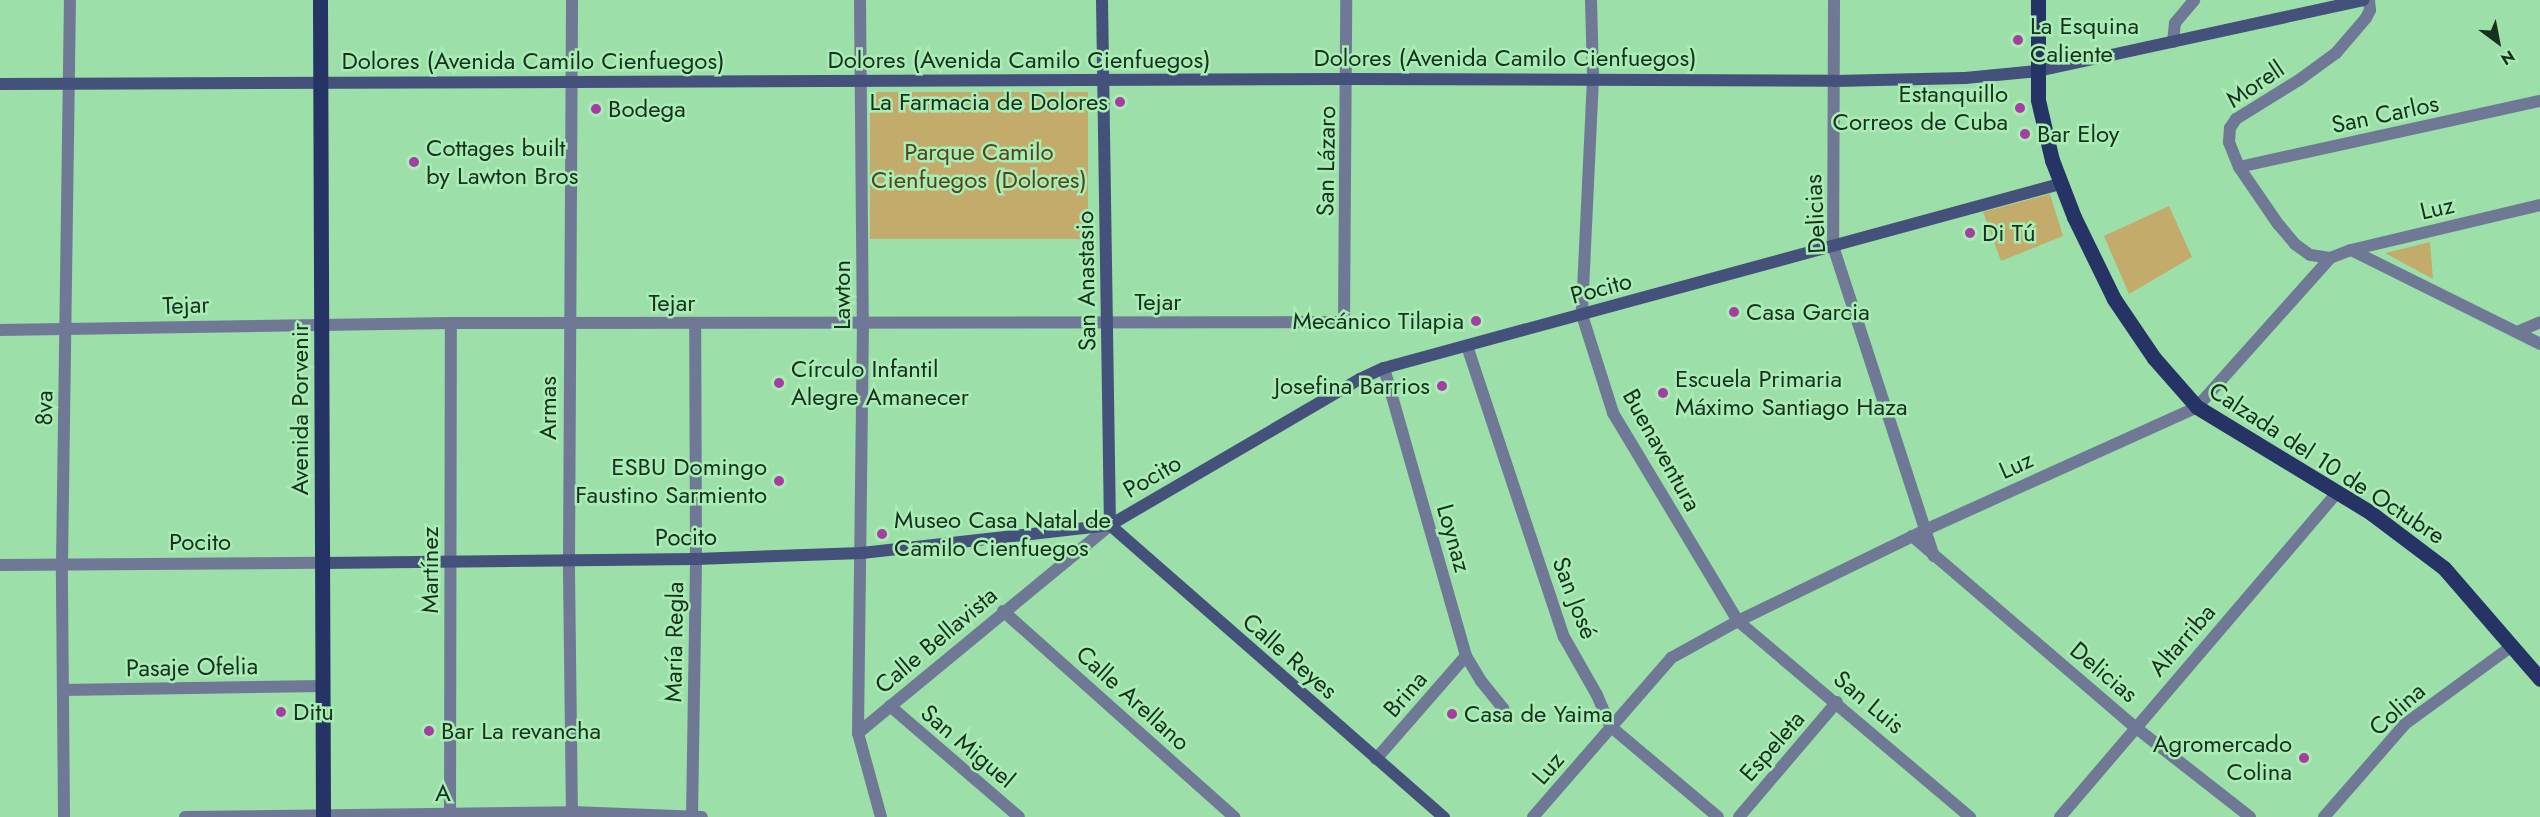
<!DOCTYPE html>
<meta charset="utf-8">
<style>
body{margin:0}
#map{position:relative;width:2540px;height:817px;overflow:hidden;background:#9cdfa8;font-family:Jost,sans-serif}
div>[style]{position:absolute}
.green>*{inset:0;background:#c3ab6b;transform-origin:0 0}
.street>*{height:12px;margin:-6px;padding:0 6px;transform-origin:6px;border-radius:6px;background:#6f7996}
.secondary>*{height:12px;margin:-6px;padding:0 6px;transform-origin:6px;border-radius:6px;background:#44517a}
.primary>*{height:15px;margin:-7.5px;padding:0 7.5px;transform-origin:7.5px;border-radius:7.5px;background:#263465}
.dots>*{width:16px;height:16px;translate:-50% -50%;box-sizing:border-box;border:3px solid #a9ecb5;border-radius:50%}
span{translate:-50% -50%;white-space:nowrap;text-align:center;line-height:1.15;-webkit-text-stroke:5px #a9ecb5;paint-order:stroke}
.poi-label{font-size:24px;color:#16311c}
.left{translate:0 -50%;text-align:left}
.right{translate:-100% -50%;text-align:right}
.street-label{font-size:24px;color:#16311c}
.park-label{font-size:24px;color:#54451d}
.north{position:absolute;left:2468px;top:12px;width:60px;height:60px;-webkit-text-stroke:4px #a9ecb5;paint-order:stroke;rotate:148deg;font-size:16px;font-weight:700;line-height:24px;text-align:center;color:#16311c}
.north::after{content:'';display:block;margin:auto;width:21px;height:27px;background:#16311c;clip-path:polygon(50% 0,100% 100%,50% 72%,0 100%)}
</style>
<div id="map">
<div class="green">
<div style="left:1088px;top:92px;width:147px;height:218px;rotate:90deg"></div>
<div style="clip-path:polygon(2050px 194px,2063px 236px,2001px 261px,1983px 212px)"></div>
<div style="clip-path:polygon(2169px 206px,2192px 257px,2129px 294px,2104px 236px)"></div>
<div style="clip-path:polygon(2430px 242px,2433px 279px,2385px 253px,2386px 253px)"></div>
</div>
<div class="street">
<div style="left:860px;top:0;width:322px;rotate:89.5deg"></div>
<div style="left:863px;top:322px;width:411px;rotate:90.7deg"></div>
<div style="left:858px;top:733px;width:87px;rotate:74.7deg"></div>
<div style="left:1591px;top:0;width:78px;rotate:88.5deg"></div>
<div style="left:1593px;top:78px;width:237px;rotate:92.7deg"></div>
<div style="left:1582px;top:315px;width:103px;rotate:72.4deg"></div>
<div style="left:1613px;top:413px;width:243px;rotate:59deg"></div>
<div style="left:1738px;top:621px;width:304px;rotate:40.2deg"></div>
<div style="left:1834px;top:0;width:246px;rotate:90.2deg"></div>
<div style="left:1833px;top:246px;width:326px;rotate:72deg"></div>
<div style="left:2173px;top:42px;width:19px;rotate:-84deg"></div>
<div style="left:2175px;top:23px;width:30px;rotate:-50deg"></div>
<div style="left:2239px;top:167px;width:308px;rotate:-12.4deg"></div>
<div style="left:2351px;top:250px;width:211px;rotate:26.4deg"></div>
<div style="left:2330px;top:258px;width:20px;rotate:-171deg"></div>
<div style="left:2310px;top:255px;width:19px;rotate:-144deg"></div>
<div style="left:2295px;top:244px;width:26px;rotate:-130deg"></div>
<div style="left:2278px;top:224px;width:69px;rotate:-124.4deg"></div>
<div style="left:2239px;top:167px;width:27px;rotate:-112deg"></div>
<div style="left:2229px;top:142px;width:14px;rotate:-86deg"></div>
<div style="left:2230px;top:128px;width:11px;rotate:-56deg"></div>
<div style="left:2236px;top:119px;width:74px;rotate:-31.8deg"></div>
<div style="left:2299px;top:80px;width:46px;rotate:-36.1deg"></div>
<div style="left:2336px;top:53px;width:46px;rotate:-49.4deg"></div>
<div style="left:2366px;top:18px;width:9px;rotate:-63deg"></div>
<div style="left:2370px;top:10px;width:10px;rotate:-96deg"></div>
<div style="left:0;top:330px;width:451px;rotate:-0.9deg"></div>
<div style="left:451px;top:323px;width:893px;rotate:-0.06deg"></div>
<div style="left:1344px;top:322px;width:322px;rotate:-89.6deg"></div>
<div style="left:2517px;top:332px;width:25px;rotate:-23deg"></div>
<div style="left:1467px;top:346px;width:307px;rotate:71.6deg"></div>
<div style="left:1564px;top:637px;width:67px;rotate:60.4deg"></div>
<div style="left:1597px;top:695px;width:34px;rotate:67deg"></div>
<div style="left:1610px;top:726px;width:141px;rotate:40.1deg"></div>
<div style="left:1384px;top:368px;width:299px;rotate:74.1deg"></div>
<div style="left:1466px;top:656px;width:29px;rotate:59deg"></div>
<div style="left:1481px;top:681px;width:36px;rotate:51deg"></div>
<div style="left:1912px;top:536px;width:294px;rotate:40.6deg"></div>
<div style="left:2135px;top:727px;width:146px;rotate:38deg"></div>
<div style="left:0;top:565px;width:322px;rotate:-0.4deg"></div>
<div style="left:1003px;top:611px;width:310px;rotate:41.7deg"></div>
<div style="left:63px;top:690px;width:259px;rotate:-0.9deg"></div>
<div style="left:890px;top:706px;width:170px;rotate:40.7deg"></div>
<div style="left:858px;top:733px;width:327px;rotate:-39.5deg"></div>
<div style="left:1376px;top:759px;width:137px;rotate:-48.9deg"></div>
<div style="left:64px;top:817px;width:254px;rotate:-90.5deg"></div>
<div style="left:62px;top:563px;width:563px;rotate:-89.19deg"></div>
<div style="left:185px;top:817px;width:387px;rotate:-0.7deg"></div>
<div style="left:572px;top:812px;width:130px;rotate:2.2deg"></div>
<div style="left:450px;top:817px;width:494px;rotate:-89.9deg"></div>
<div style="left:572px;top:817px;width:258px;rotate:-90.7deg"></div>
<div style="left:569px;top:559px;width:559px;rotate:-89.69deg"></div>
<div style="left:692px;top:817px;width:258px;rotate:-89.1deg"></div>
<div style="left:696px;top:559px;width:234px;rotate:-90.2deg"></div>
<div style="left:1533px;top:817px;width:211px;rotate:-49deg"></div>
<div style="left:1671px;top:658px;width:77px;rotate:-28.9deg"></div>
<div style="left:1738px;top:621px;width:208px;rotate:-25.9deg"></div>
<div style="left:1925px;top:530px;width:299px;rotate:-24.3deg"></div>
<div style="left:2197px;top:407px;width:200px;rotate:-48.2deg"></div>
<div style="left:2330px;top:258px;width:22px;rotate:-21deg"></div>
<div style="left:2351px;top:250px;width:194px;rotate:-13.4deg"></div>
<div style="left:1739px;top:817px;width:151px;rotate:-49.6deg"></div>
<div style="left:2060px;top:817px;width:426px;rotate:-49.5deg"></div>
<div style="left:2324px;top:817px;width:123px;rotate:-48.9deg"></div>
<div style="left:2405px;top:724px;width:132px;rotate:-36.1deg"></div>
</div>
<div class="secondary">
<div style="left:1102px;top:0;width:525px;rotate:89.13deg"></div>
<div style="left:0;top:84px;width:1347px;rotate:-0.21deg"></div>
<div style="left:1347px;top:79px;width:488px;rotate:0.2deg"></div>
<div style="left:1835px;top:81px;width:130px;rotate:-1.3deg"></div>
<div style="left:1965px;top:78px;width:73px;rotate:-5.5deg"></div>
<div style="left:2038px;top:71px;width:333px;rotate:-12.3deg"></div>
<div style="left:1110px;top:525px;width:444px;rotate:41.2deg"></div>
<div style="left:322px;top:563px;width:374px;rotate:-0.6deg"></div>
<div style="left:696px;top:559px;width:166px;rotate:-2.1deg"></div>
<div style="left:862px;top:553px;width:250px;rotate:-6.4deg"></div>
<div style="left:1110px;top:525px;width:290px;rotate:-30.3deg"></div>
<div style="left:1360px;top:379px;width:26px;rotate:-25deg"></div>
<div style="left:1384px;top:368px;width:701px;rotate:-15.23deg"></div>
</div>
<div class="primary">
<div style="left:320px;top:0;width:817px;rotate:89.79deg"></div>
<div style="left:2038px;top:0;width:100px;rotate:90deg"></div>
<div style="left:2038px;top:100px;width:62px;rotate:76.9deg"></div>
<div style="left:2052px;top:160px;width:61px;rotate:68.9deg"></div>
<div style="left:2074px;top:217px;width:91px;rotate:64deg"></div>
<div style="left:2114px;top:299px;width:71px;rotate:55.9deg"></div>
<div style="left:2154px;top:358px;width:65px;rotate:48.7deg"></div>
<div style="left:2197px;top:407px;width:204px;rotate:31.3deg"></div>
<div style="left:2371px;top:513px;width:91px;rotate:37deg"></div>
<div style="left:2444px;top:568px;width:147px;rotate:49.1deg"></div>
</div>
<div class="dots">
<div style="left:2018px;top:40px;background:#a53ea1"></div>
<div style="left:1120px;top:102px;background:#a53ea1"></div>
<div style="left:2020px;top:108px;background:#a53ea1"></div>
<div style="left:596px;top:109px;background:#a53ea1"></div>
<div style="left:2025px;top:134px;background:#a53ea1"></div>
<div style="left:414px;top:162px;background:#a53ea1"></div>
<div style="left:1970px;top:233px;background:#a53ea1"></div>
<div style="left:1734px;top:312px;background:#a53ea1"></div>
<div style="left:1476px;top:321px;background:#a53ea1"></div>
<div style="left:779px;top:383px;background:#a53ea1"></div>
<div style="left:1442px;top:386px;background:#a53ea1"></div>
<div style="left:1663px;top:393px;background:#a53ea1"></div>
<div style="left:779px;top:481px;background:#a53ea1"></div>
<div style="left:882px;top:534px;background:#a53ea1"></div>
<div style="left:281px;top:712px;background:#a53ea1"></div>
<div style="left:1452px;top:714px;background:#a53ea1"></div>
<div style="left:429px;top:731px;background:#a53ea1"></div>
<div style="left:2304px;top:758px;background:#a53ea1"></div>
</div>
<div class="poi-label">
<span class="left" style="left:2030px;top:40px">La Esquina<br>Caliente</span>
<span class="right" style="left:2008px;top:108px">Estanquillo<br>Correos de Cuba</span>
<span class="right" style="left:1108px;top:102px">La Farmacia de Dolores</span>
<span class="left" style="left:608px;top:109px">Bodega</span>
<span class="left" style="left:2037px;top:134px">Bar Eloy</span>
<span class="left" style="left:426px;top:162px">Cottages built<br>by Lawton Bros</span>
<span class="left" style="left:1982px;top:233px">Di Tú</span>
<span class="left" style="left:1746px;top:312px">Casa Garcia</span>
<span class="right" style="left:1464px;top:321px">Mecánico Tilapia</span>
<span class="left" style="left:791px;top:383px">Círculo Infantil<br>Alegre Amanecer</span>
<span class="left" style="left:1675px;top:393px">Escuela Primaria<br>Máximo Santiago Haza</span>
<span class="right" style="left:1430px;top:386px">Josefina Barrios</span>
<span class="right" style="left:767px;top:481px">ESBU Domingo<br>Faustino Sarmiento</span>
<span class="left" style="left:894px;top:534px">Museo Casa Natal de<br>Camilo Cienfuegos</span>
<span class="left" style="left:293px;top:712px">Ditu</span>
<span class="left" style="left:1464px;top:714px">Casa de Yaima</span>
<span class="left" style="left:441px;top:731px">Bar La revancha</span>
<span class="right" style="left:2292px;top:758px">Agromercado<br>Colina</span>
</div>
<div class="street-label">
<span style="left:1505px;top:58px">Dolores (Avenida Camilo Cienfuegos)</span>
<span style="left:1019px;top:60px">Dolores (Avenida Camilo Cienfuegos)</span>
<span style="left:533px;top:61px">Dolores (Avenida Camilo Cienfuegos)</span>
<span style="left:2255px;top:84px;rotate:-34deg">Morell</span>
<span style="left:2385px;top:114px;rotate:-12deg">San Carlos</span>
<span style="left:1326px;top:161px;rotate:-89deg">San Lázaro</span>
<span style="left:2437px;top:208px;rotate:-13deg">Luz</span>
<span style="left:1815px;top:214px;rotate:-93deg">Delicias</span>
<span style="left:1086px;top:281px;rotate:-91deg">San Anastasio</span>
<span style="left:1601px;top:288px;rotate:-15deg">Pocito</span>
<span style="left:842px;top:295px;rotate:-90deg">Lawton</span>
<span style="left:1158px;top:302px">Tejar</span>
<span style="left:672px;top:303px">Tejar</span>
<span style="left:186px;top:305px;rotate:-2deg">Tejar</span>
<span style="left:44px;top:408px;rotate:-89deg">8va</span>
<span style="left:548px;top:408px;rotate:-90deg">Armas</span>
<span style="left:300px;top:409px;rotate:-90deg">Avenida Porvenir</span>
<span style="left:1662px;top:450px;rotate:61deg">Buenaventura</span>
<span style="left:2327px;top:463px;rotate:33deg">Calzada del 10 de Octubre</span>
<span style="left:2016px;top:465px;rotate:-24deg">Luz</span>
<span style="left:1152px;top:476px;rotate:-30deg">Pocito</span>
<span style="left:686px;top:537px;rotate:-1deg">Pocito</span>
<span style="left:1454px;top:538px;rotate:74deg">Loynaz</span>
<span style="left:200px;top:542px">Pocito</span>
<span style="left:430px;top:570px;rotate:-90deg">Martínez</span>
<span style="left:1575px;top:598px;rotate:69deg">San José</span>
<span style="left:936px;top:640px;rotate:-40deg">Calle Bellavista</span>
<span style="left:2182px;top:640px;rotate:-49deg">Altarriba</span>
<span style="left:674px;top:642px;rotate:-89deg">María Regla</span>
<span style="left:1290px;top:656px;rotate:41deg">Calle Reyes</span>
<span style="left:192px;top:667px;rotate:-1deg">Pasaje Ofelia</span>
<span style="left:2104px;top:672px;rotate:40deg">Delicias</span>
<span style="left:1405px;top:694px;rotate:-49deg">Brina</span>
<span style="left:1133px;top:698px;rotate:42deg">Calle Arellano</span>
<span style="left:1869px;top:702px;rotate:40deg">San Luis</span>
<span style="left:2397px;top:709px;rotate:-42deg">Colina</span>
<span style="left:968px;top:746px;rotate:40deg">San Miguel</span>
<span style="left:1772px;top:746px;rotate:-49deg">Espeleta</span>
<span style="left:1548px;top:768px;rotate:-49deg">Luz</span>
<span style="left:443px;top:793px">A</span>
</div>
<div class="park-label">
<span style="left:979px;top:166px">Parque Camilo<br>Cienfuegos (Dolores)</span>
</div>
<div class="north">N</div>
</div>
